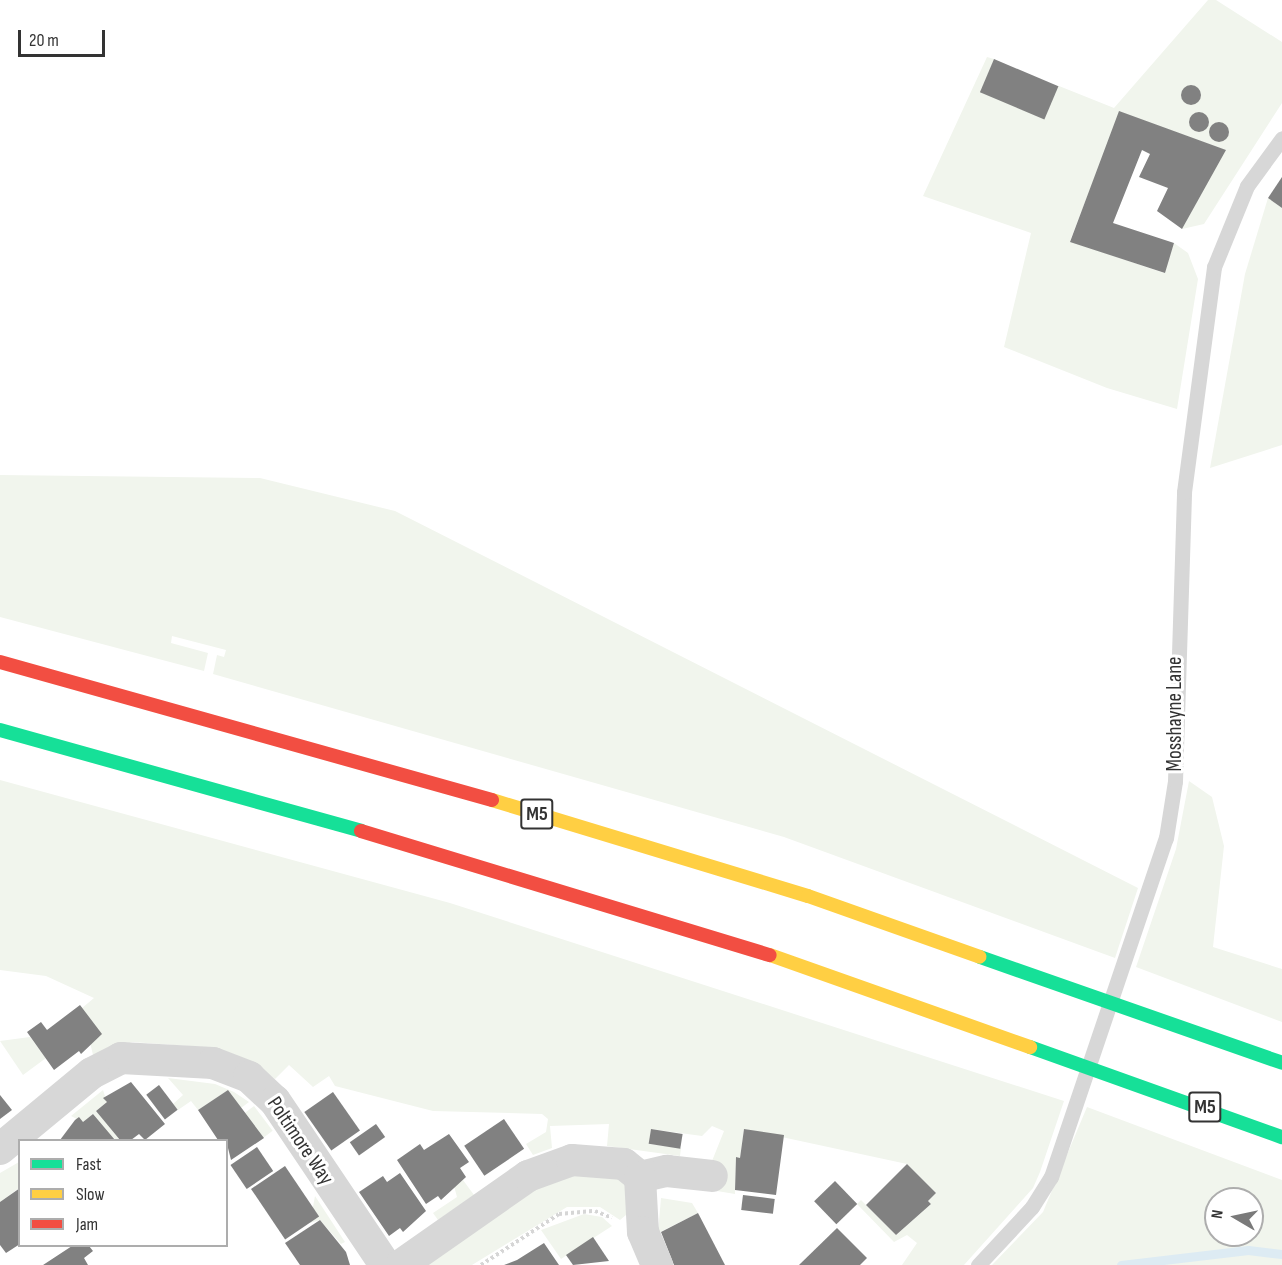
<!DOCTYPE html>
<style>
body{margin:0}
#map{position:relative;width:1282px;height:1265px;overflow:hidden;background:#fff;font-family:"Sofia Sans Condensed",sans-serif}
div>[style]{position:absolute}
.green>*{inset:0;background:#f1f5ed;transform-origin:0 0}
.stream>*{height:9px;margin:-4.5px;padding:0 4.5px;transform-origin:4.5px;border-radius:4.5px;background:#ddebf3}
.building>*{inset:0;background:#818181;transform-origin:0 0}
.round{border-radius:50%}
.path>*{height:4px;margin-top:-2px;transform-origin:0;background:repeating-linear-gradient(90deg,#d6d6d6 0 3px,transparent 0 6px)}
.lane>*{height:15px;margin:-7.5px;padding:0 7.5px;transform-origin:7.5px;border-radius:7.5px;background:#d7d7d7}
.street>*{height:32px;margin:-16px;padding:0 16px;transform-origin:16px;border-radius:16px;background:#d7d7d7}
.fast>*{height:14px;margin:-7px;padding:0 7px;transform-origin:7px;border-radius:7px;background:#16e098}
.slow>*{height:14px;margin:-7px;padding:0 7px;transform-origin:7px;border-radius:7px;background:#ffcf43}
.jam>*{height:14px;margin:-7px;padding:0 7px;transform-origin:7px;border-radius:7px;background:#f24e42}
span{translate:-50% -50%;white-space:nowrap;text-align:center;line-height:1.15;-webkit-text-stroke:6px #fff;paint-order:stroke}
.shield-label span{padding:2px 4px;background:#fff;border:2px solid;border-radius:4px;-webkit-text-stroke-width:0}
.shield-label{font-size:20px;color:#333;font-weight:700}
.street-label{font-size:21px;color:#333}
.legend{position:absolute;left:18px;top:1139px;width:210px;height:108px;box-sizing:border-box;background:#fff;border:2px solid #adadad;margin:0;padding:8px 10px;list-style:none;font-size:18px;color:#333}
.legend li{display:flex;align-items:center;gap:12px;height:30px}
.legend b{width:30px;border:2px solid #adadad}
.north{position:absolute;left:1204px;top:1187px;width:60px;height:60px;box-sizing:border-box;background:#fff;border:2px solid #adadad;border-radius:50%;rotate:279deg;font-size:16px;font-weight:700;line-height:24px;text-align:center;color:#333}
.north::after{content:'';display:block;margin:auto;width:21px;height:27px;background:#7a7a7a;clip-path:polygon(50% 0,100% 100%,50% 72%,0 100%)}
.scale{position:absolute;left:18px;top:30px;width:87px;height:27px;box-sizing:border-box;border:3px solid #333;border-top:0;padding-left:8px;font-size:18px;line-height:21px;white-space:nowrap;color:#333;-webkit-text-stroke:4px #fff;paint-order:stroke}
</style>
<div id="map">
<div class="green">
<div style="clip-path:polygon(1208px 0,1216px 0,1282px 42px,1282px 103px,1204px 224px,1182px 229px,1225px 150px,1120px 112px,1070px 241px,1164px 273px,1174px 243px,1188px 253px,1198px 279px,1177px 409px,1107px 388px,1004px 347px,1031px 233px,923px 196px,987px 57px,994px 59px,981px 92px,1059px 86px,1114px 108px)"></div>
<div style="clip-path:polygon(1268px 198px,1282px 208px,1282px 445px,1210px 468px,1245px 274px)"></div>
<div style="clip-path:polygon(0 475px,260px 478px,395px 511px,1138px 888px,1115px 958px,784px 837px,213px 674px,217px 655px,224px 657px,226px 650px,172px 636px,171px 643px,208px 653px,204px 671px,0 617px)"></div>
<div style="clip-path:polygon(0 780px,450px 903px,1064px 1101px,1040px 1172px,1033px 1188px,964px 1265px,902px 1265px,917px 1243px,907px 1235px,894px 1242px,857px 1204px,861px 1200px,896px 1235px,931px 1204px,928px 1201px,936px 1193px,907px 1164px,744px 1129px,740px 1158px,736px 1157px,735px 1194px,711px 1190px,712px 1161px,724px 1131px,712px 1126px,702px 1136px,651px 1129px,649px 1144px,681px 1148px,680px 1156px,607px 1146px,609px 1124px,550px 1126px,552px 1148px,533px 1155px,526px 1144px,546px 1132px,548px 1119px,542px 1114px,433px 1111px,335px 1086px,329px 1076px,313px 1087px,289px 1065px,275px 1079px,253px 1062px,217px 1048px,132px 1042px,93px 1055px,82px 1008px,94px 998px,46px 976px,0 970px)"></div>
<div style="clip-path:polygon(1189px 781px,1212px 797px,1224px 846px,1213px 947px,1282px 969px,1282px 1022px,1136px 967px,1176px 849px)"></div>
<div style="clip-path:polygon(30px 1037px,46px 1058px,23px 1075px,0 1041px)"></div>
<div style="clip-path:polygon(168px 1078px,215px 1084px,234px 1092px,249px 1102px,241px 1108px,228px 1090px,198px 1110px,191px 1101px,178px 1110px,173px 1104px,183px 1095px)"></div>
<div style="clip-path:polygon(103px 1090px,107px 1102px,96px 1111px,120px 1140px,115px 1140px,93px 1114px,83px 1122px,71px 1116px)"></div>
<div style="left:254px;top:1106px;width:31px;height:12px;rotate:53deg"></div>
<div style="clip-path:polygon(evenodd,1087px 1107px,1282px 1180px,1282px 1265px,992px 1265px,1043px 1212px,1087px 1107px,1216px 1199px,1252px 1199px,1252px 1235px,1216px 1235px,1216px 1199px)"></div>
<div style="clip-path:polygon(19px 1162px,19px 1188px,0 1202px,0 1173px)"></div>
<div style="clip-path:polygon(618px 1174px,628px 1182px,626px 1215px,620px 1220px,600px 1207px,567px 1207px,472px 1265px,420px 1265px,553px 1175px)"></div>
<div style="clip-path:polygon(463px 1180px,474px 1195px,438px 1220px,433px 1213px,457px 1197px,454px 1186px)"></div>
<div style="clip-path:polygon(315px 1196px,345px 1242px,341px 1244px,320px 1220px,310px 1223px)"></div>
<div style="clip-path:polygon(661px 1198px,692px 1203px,698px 1213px,658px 1233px)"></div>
<div style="clip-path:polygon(584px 1214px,602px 1217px,612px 1226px,561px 1259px,541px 1230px)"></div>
</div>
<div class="stream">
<div style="left:1121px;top:1265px;width:128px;rotate:-6.7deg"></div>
<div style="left:1248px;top:1250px;width:34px;rotate:7deg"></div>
</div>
<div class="building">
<div style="left:994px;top:59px;width:70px;height:36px;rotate:23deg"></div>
<div class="round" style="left:1181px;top:85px;width:20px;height:20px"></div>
<div style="clip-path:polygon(1119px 111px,1226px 150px,1182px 229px,1157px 211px,1168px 188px,1139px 177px,1150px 154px,1142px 150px,1113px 223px,1174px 243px,1165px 273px,1070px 242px)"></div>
<div class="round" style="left:1189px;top:112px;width:20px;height:20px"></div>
<div class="round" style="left:1209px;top:122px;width:20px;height:20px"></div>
<div style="clip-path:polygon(1282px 177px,1282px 208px,1268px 198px)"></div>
<div style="clip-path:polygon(80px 1005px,102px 1034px,81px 1054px,79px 1051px,54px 1070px,27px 1032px,41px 1022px,47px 1030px)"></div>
<div style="clip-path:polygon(131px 1082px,165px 1124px,145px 1140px,139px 1134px,131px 1140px,120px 1140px,96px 1111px,107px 1102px,103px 1098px)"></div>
<div style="left:159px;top:1085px;width:31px;height:16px;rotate:53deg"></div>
<div style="clip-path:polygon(228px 1090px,264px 1138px,231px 1160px,226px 1140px,218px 1140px,198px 1110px)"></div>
<div style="left:333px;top:1092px;width:47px;height:35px;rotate:55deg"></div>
<div style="clip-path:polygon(0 1095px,12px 1110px,0 1119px)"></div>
<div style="clip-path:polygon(93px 1114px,115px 1140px,60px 1140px,75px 1120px,79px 1117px,83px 1122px)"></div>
<div style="left:504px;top:1119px;width:36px;height:48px;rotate:56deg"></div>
<div style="left:376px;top:1124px;width:16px;height:32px;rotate:55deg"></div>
<div style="left:651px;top:1129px;width:32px;height:15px;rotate:9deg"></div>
<div style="clip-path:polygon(744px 1129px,784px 1135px,776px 1195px,735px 1190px,736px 1157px,740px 1158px)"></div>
<div style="clip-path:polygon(449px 1134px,469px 1162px,460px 1168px,466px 1177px,441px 1200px,438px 1196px,426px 1204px,397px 1160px,420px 1144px,424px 1150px)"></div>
<div style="left:257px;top:1147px;width:29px;height:32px;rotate:56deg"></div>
<div style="clip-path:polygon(907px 1164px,936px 1193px,928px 1201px,931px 1204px,896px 1235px,866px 1205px)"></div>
<div style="left:285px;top:1166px;width:61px;height:41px;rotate:56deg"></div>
<div style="clip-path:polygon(400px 1173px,426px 1211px,403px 1232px,400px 1228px,389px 1236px,359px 1192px,383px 1176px,387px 1182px)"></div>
<div style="left:835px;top:1181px;width:32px;height:29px;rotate:46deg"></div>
<div style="clip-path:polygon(20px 1188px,20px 1244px,6px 1253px,0 1245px,0 1202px)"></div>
<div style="left:743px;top:1195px;width:32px;height:15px;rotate:7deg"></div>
<div style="clip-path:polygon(698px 1213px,725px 1265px,674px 1265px,661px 1232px)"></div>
<div style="clip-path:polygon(320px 1220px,346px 1252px,350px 1265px,300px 1265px,285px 1243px)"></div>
<div style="clip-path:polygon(837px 1228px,867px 1258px,860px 1265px,799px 1265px)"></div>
<div style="clip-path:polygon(593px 1237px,609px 1261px,573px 1265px,566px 1255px)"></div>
<div style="clip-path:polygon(544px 1243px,559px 1265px,504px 1265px,517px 1260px)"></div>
<div style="clip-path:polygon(72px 1246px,89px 1246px,93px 1251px,84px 1258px,88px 1265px,43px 1265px)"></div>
</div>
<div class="path">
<div style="left:481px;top:1265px;width:93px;rotate:-33.2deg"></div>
<div style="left:559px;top:1214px;width:36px;rotate:-5deg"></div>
<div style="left:595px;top:1211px;width:18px;rotate:22deg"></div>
</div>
<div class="lane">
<div style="left:978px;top:1265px;width:79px;rotate:-47deg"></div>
<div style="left:1032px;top:1207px;width:36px;rotate:-58deg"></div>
<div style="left:1051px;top:1177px;width:358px;rotate:-71.3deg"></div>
<div style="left:1166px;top:838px;width:58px;rotate:-81deg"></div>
<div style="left:1175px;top:781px;width:289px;rotate:-88.2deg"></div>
<div style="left:1184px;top:492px;width:227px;rotate:-82.4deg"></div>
<div style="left:1214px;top:267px;width:87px;rotate:-67.8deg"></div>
<div style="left:1247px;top:186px;width:59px;rotate:-53.9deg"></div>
</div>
<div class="street">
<div style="left:0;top:1149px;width:119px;rotate:-39.6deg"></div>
<div style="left:92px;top:1073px;width:33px;rotate:-27deg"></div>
<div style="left:121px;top:1058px;width:92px;rotate:3.1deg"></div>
<div style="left:213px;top:1063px;width:39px;rotate:21deg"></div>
<div style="left:249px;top:1077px;width:35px;rotate:43deg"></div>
<div style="left:275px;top:1101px;width:197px;rotate:56.1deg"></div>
<div style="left:640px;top:1177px;width:28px;rotate:-13deg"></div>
<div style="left:667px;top:1171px;width:45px;rotate:6.3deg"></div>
<div style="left:401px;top:1265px;width:155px;rotate:-35deg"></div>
<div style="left:528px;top:1176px;width:47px;rotate:-20deg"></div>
<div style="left:572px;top:1160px;width:52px;rotate:4.4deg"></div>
<div style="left:624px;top:1164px;width:21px;rotate:39deg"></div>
<div style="left:640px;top:1177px;width:55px;rotate:86.9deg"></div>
<div style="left:643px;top:1232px;width:36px;rotate:67deg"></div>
</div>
<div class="fast">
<div style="left:0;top:730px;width:375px;rotate:15.6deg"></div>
<div style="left:980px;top:957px;width:320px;rotate:19.3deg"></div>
<div style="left:1030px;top:1047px;width:268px;rotate:19.7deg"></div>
</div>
<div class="slow">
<div style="left:492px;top:800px;width:330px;rotate:16.9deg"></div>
<div style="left:808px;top:896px;width:182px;rotate:19.5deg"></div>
<div style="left:770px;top:955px;width:276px;rotate:19.5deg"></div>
</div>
<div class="jam">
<div style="left:0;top:662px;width:511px;rotate:15.67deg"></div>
<div style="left:361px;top:831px;width:427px;rotate:16.9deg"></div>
</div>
<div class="shield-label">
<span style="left:537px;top:814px">M5</span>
<span style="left:1205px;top:1107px">M5</span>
</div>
<div class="street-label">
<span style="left:1175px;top:714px;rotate:-90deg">Mosshayne Lane</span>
<span style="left:300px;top:1141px;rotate:56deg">Poltimore Way</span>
</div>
<ul class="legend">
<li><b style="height:8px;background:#16e098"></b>Fast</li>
<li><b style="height:8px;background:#ffcf43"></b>Slow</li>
<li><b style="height:8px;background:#f24e42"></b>Jam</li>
</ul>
<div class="north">N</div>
<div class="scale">20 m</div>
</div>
